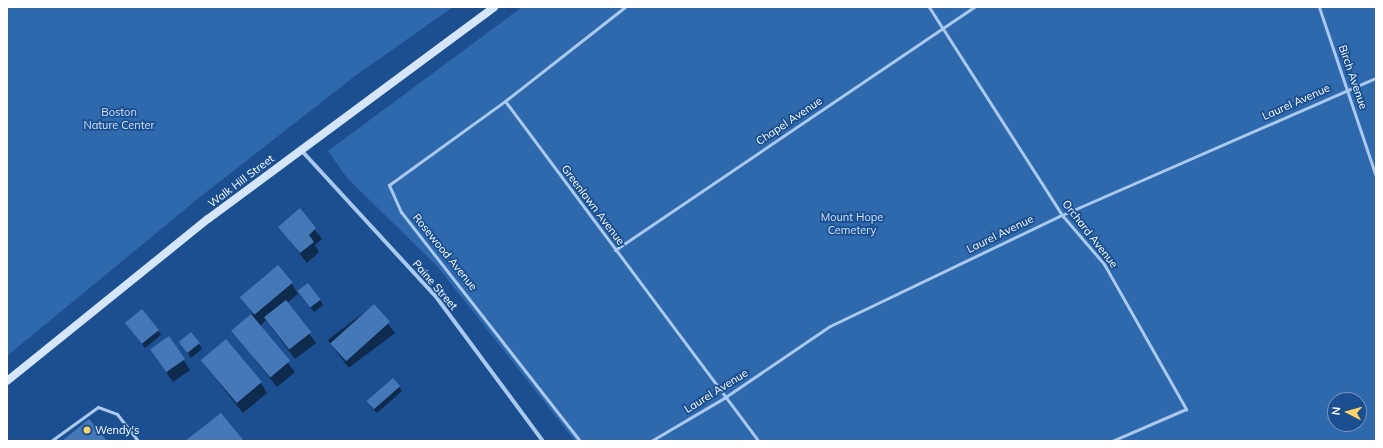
<!DOCTYPE html>
<style>
body{margin:0}
#map{position:relative;width:1383px;height:448px;overflow:hidden;background:#1b4f8f;font-family:Mulish,sans-serif}
div>[style]{position:absolute}
.green>*{inset:0;background:#2e69ad}
.shadow>*{inset:0;background:#0007;transform-origin:0 0}
.building>*{inset:0;background:#4478b7;transform-origin:0 0}
.service>*{height:3px;margin:-1.5px;padding:0 1.5px;transform-origin:1.5px;border-radius:1.5px;background:#a9c9ee}
.minor>*{height:4px;margin:-2px;padding:0 2px;transform-origin:2px;border-radius:2px;background:#a9c9ee}
.secondary>*{height:8px;margin:-4px;padding:0 4px;transform-origin:4px;border-radius:4px;background:#d6e6fa}
.dots>*{width:11px;height:11px;translate:-50% -50%;box-sizing:border-box;border:2px solid #1b4f8f;border-radius:50%}
span{translate:-50% -50%;white-space:nowrap;text-align:center;line-height:1.15;-webkit-text-stroke:3.5px #1b4f8f;paint-order:stroke}
.street-label{font-size:11px;color:#fff}
.park-label{font-size:11px;color:#cfe3fa}
.poi-label{font-size:11px;color:#fff}
.left{translate:0 -50%;text-align:left}
.frame{position:absolute;inset:0;border:8px solid #fff;pointer-events:none}
.north{position:absolute;left:1327px;top:392px;width:40px;height:40px;box-sizing:border-box;background:#1b4f8f;border:1px solid #7695bc;border-radius:50%;rotate:276deg;font-size:11px;font-weight:700;line-height:16px;text-align:center;color:#fff}
.north::after{content:'';display:block;margin:auto;width:14px;height:18px;background:#ffd166;clip-path:polygon(50% 0,100% 100%,50% 72%,0 100%)}
</style>
<div id="map">
<div class="green">
<div style="clip-path:polygon(7px 7px,453px 7px,355px 76px,200px 197px,7px 356px)"></div>
<div style="clip-path:polygon(evenodd,522px 7px,1376px 7px,1376px 441px,575px 441px,437px 266px,347px 178px,328px 151px,522px 7px,1335px 400px,1359px 400px,1359px 424px,1335px 424px,1335px 400px)"></div>
</div>
<div class="shadow">
<div style="clip-path:polygon(300px 210px,322px 239px,315px 245px,319px 252px,307px 263px,279px 227px)"></div>
<div style="clip-path:polygon(292px 284px,298px 294px,287px 303px,316px 343px,295px 359px,266px 320px,260px 326px,295px 372px,277px 387px,232px 331px,253px 314px,241px 297px)"></div>
<div style="clip-path:polygon(299px 291px,320px 300px,323px 305px,314px 312px)"></div>
<div style="left:374px;top:305px;width:35px;height:58px;rotate:53deg"></div>
<div style="clip-path:polygon(126px 323px,158px 330px,161px 335px,145px 348px)"></div>
<div style="clip-path:polygon(168px 337px,190px 370px,173px 382px,157px 359px)"></div>
<div style="clip-path:polygon(180px 342px,199px 344px,202px 349px,191px 358px)"></div>
<div style="clip-path:polygon(201px 360px,261px 383px,267px 393px,243px 413px)"></div>
<div style="clip-path:polygon(399px 386px,402px 391px,377px 413px,370px 406px)"></div>
</div>
<div class="building">
<div style="clip-path:polygon(300px 208px,316px 228px,309px 235px,314px 242px,300px 253px,278px 227px)"></div>
<div style="left:278px;top:265px;width:23px;height:50px;rotate:50deg"></div>
<div style="left:308px;top:283px;width:21px;height:13px;rotate:53deg"></div>
<div style="left:286px;top:300px;width:41px;height:28px;rotate:52deg"></div>
<div style="left:374px;top:304px;width:24px;height:59px;rotate:48deg"></div>
<div style="left:142px;top:309px;width:27px;height:22px;rotate:51deg"></div>
<div style="left:251px;top:314px;width:61px;height:26px;rotate:50deg"></div>
<div style="left:191px;top:332px;width:14px;height:16px;rotate:51deg"></div>
<div style="left:169px;top:336px;width:28px;height:23px;rotate:55deg"></div>
<div style="left:226px;top:339px;width:56px;height:33px;rotate:50deg"></div>
<div style="left:393px;top:378px;width:11px;height:35px;rotate:49deg"></div>
<div style="clip-path:polygon(221px 413px,244px 441px,185px 441px)"></div>
<div style="clip-path:polygon(89px 419px,107px 441px,62px 441px)"></div>
</div>
<div class="service">
<div style="left:929px;top:7px;width:247px;rotate:57.4deg"></div>
<div style="left:1062px;top:215px;width:65px;rotate:49.4deg"></div>
<div style="left:1104px;top:264px;width:167px;rotate:60.5deg"></div>
<div style="left:1186px;top:409px;width:81px;rotate:156.6deg"></div>
<div style="left:1319px;top:7px;width:178px;rotate:71.4deg"></div>
<div style="left:505px;top:101px;width:424px;rotate:53.3deg"></div>
<div style="left:615px;top:250px;width:434px;rotate:-34.1deg"></div>
<div style="left:51px;top:441px;width:58px;rotate:-35.9deg"></div>
<div style="left:98px;top:407px;width:20px;rotate:20deg"></div>
<div style="left:117px;top:414px;width:34px;rotate:52deg"></div>
<div style="left:580px;top:441px;width:291px;rotate:-128deg"></div>
<div style="left:401px;top:212px;width:30px;rotate:-114deg"></div>
<div style="left:389px;top:185px;width:143px;rotate:-35.9deg"></div>
<div style="left:505px;top:101px;width:152px;rotate:-38.1deg"></div>
<div style="left:651px;top:441px;width:85px;rotate:-30.5deg"></div>
<div style="left:724px;top:398px;width:128px;rotate:-34.2deg"></div>
<div style="left:830px;top:326px;width:257px;rotate:-25.6deg"></div>
<div style="left:1062px;top:215px;width:343px;rotate:-23.6deg"></div>
</div>
<div class="minor">
<div style="left:301px;top:150px;width:201px;rotate:47.4deg"></div>
<div style="left:437px;top:298px;width:178px;rotate:53.5deg"></div>
</div>
<div class="secondary">
<div style="left:7px;top:381px;width:258px;rotate:-38.9deg"></div>
<div style="left:208px;top:219px;width:356px;rotate:-36.5deg"></div>
</div>
<div class="dots">
<div style="left:87px;top:430px;background:#ffd166"></div>
</div>
<div class="street-label">
<span style="left:1353px;top:77px;rotate:71deg">Birch Avenue</span>
<span style="left:1296px;top:102px;rotate:-24deg">Laurel Avenue</span>
<span style="left:789px;top:121px;rotate:-34deg">Chapel Avenue</span>
<span style="left:241px;top:181px;rotate:-37deg">Walk Hill Street</span>
<span style="left:593px;top:205px;rotate:53deg">Greenlawn Avenue</span>
<span style="left:1000px;top:234px;rotate:-26deg">Laurel Avenue</span>
<span style="left:1090px;top:234px;rotate:52deg">Orchard Avenue</span>
<span style="left:445px;top:252px;rotate:51deg">Rosewood Avenue</span>
<span style="left:435px;top:285px;rotate:49deg">Paine Street</span>
<span style="left:716px;top:391px;rotate:-32deg">Laurel Avenue</span>
</div>
<div class="park-label">
<span style="left:119px;top:119px">Boston<br>Nature Center</span>
<span style="left:852px;top:224px">Mount Hope<br>Cemetery</span>
</div>
<div class="poi-label">
<span class="left" style="left:95px;top:430px">Wendy's</span>
</div>
<div class="frame"></div>
<div class="north">N</div>
</div>
